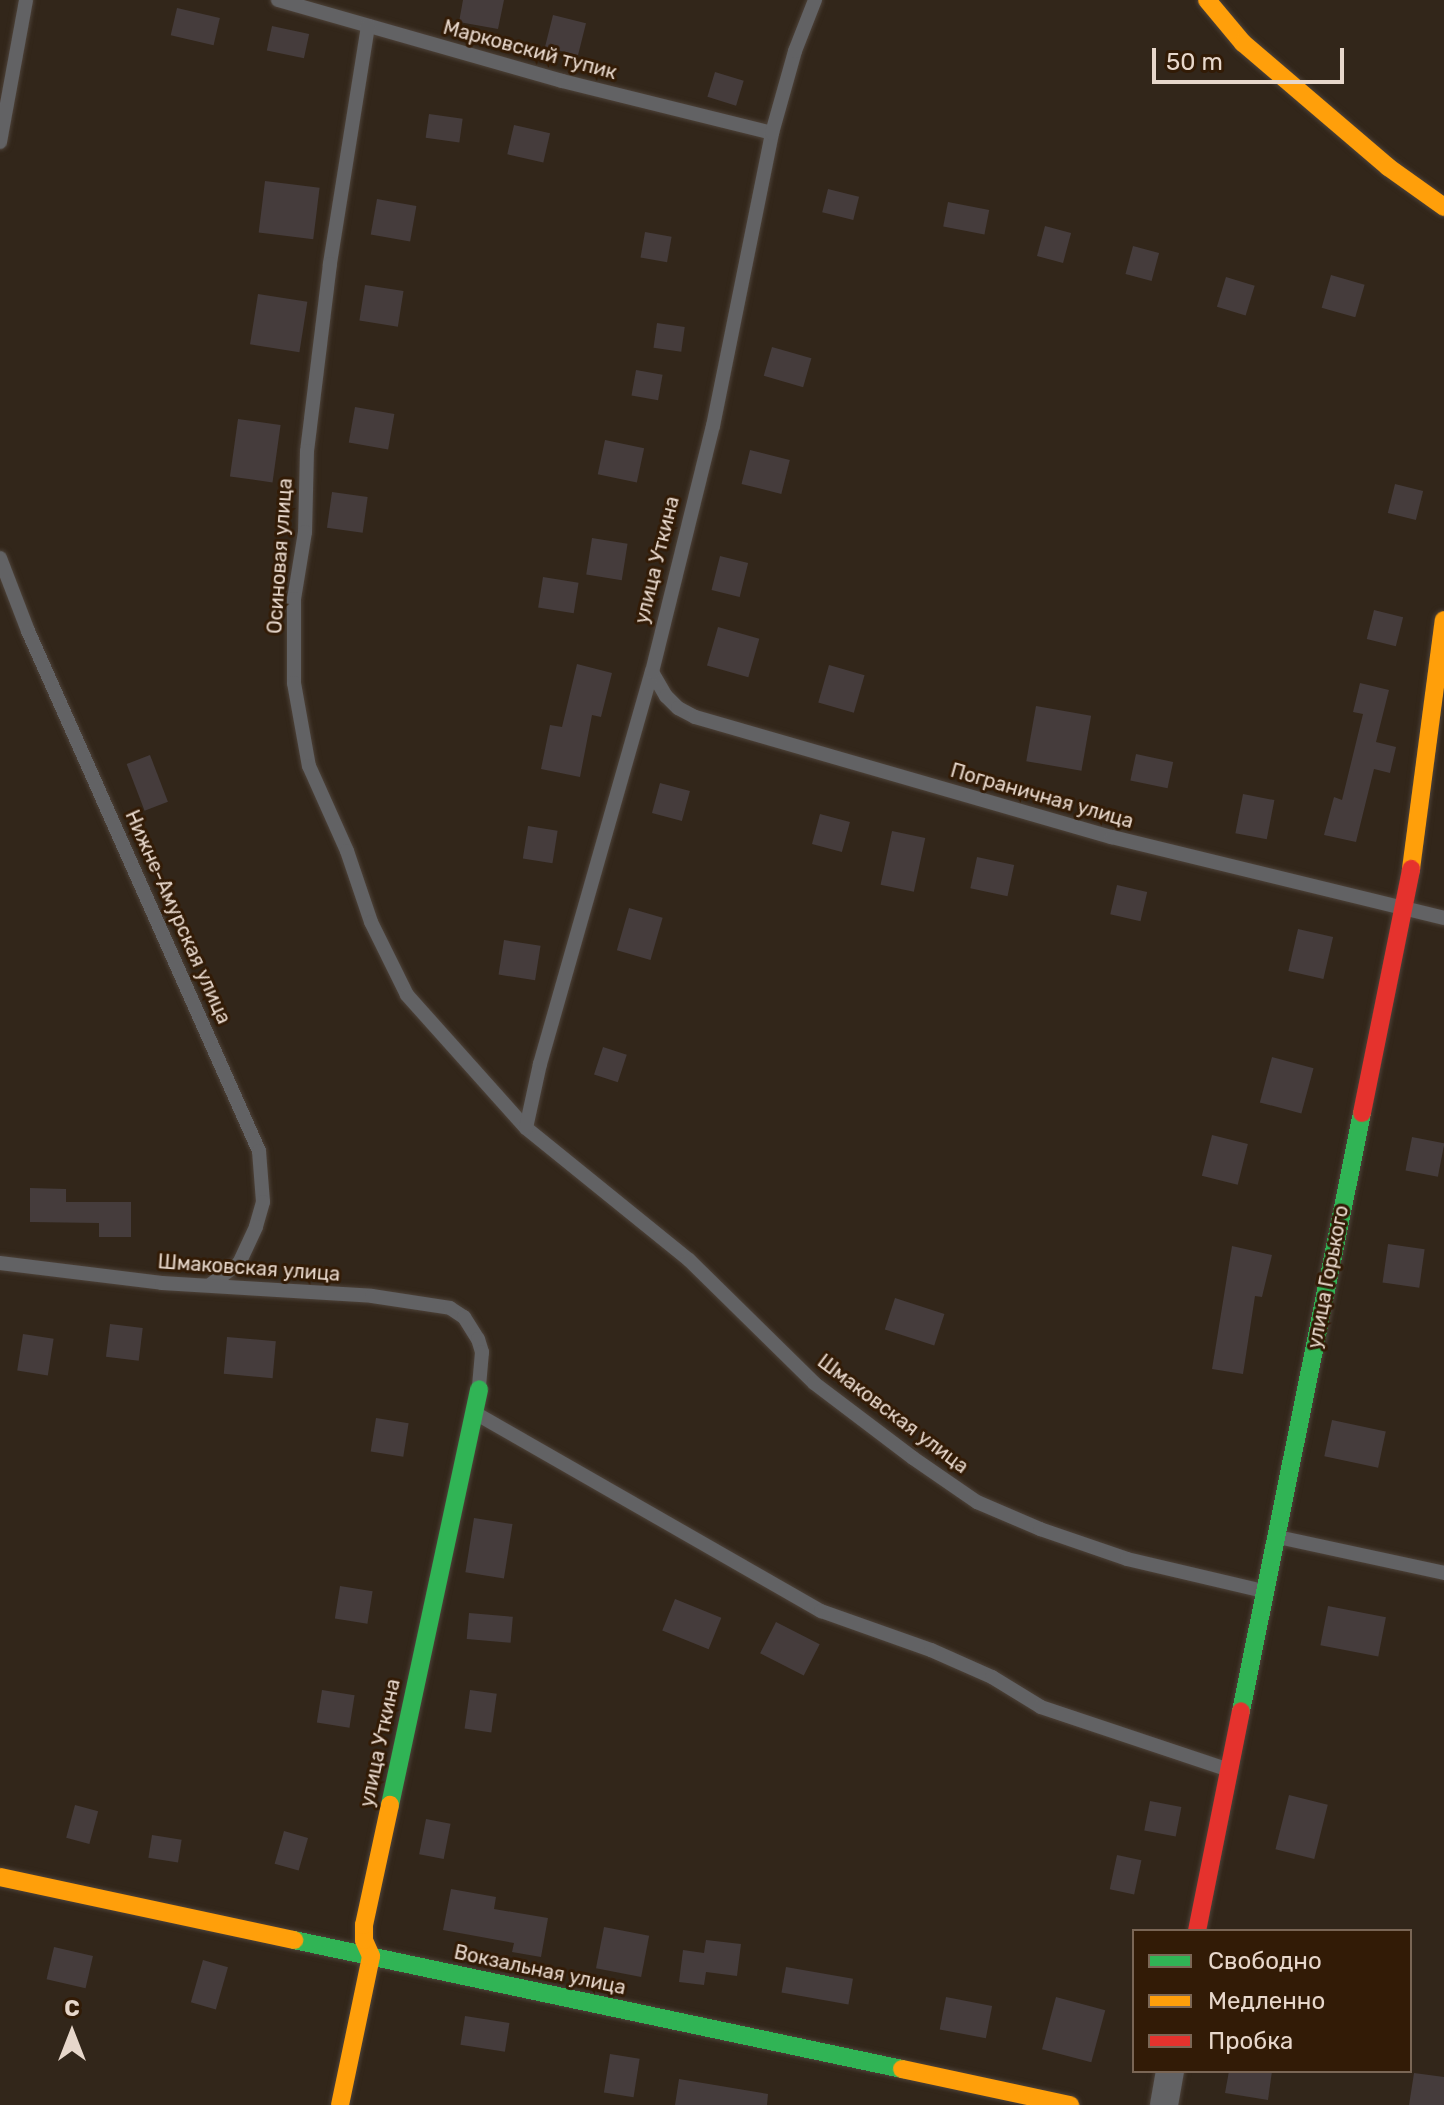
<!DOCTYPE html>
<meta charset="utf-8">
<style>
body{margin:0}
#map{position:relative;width:1444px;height:2105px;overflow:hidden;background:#32261a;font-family:Rubik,sans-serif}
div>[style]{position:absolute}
.building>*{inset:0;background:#453c3c;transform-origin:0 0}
.roads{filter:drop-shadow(0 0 2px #4d4239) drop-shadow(0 0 2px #4d4239)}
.lane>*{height:14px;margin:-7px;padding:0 7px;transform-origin:7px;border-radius:7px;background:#626264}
.street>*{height:28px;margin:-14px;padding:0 14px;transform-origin:14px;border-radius:14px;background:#626264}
.fast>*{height:18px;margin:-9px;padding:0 9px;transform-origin:9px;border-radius:9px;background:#30b455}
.slow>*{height:18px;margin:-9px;padding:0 9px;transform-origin:9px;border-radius:9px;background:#ff9f0a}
.jam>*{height:18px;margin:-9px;padding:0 9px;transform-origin:9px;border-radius:9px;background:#e5322d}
span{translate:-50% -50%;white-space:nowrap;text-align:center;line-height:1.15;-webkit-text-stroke:6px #321b06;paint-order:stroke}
.street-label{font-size:20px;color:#e7d7cb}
.legend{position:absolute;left:1132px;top:1929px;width:280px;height:144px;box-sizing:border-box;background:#321b06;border:2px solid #7a6655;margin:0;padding:10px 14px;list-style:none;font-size:24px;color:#e7d7cb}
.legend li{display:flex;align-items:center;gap:16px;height:40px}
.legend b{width:40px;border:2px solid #7a6655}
.north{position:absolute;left:32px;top:1993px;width:80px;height:80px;-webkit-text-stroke:6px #321b06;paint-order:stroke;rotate:0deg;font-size:22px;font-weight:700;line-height:32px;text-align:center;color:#e7d7cb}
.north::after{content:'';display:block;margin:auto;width:28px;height:36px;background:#e7d7cb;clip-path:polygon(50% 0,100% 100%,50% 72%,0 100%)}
.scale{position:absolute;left:1152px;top:48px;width:192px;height:36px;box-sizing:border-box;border:4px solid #e7d7cb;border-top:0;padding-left:10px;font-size:24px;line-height:28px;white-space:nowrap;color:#e7d7cb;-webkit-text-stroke:6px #321b06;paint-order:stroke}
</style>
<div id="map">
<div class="building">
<div style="clip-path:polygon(463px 0,504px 0,498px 29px,459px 22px)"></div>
<div style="left:177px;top:8px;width:44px;height:28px;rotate:13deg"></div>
<div style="left:553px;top:15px;width:34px;height:33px;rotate:14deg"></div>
<div style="left:272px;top:26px;width:38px;height:25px;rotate:12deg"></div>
<div style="left:715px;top:72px;width:30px;height:26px;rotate:17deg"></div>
<div style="left:429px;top:114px;width:34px;height:24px;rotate:8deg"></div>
<div style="left:514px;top:125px;width:37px;height:30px;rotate:13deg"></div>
<div style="left:265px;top:181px;width:55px;height:52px;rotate:7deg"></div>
<div style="left:828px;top:189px;width:32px;height:24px;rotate:14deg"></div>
<div style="left:377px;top:199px;width:40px;height:36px;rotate:10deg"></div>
<div style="left:948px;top:202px;width:42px;height:25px;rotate:11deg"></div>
<div style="left:1045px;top:226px;width:27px;height:31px;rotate:15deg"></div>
<div style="left:645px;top:232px;width:27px;height:26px;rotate:10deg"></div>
<div style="left:1133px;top:246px;width:27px;height:29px;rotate:15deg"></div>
<div style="left:1331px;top:275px;width:35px;height:34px;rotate:16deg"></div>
<div style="left:1226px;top:277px;width:30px;height:31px;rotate:17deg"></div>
<div style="left:365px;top:285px;width:39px;height:36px;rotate:9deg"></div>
<div style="left:258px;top:294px;width:50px;height:51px;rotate:9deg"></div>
<div style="left:657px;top:323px;width:28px;height:25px;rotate:8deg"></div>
<div style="left:772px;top:347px;width:41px;height:30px;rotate:16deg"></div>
<div style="left:636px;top:370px;width:27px;height:26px;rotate:10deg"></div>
<div style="left:355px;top:407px;width:40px;height:36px;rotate:10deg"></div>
<div style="left:238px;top:419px;width:43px;height:58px;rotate:8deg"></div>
<div style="left:605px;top:440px;width:40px;height:35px;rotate:12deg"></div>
<div style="left:750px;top:450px;width:41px;height:35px;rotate:14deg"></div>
<div style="left:1395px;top:484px;width:29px;height:30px;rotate:14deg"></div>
<div style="left:332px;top:492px;width:36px;height:36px;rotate:8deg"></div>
<div style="left:592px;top:538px;width:36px;height:37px;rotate:9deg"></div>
<div style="left:720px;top:556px;width:29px;height:35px;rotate:14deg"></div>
<div style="left:543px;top:577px;width:36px;height:31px;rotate:9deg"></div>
<div style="left:1374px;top:610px;width:30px;height:30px;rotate:14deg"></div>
<div style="left:718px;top:627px;width:43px;height:40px;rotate:16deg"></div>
<div style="clip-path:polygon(577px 664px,612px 673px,601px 717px,592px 715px,580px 777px,541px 769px,550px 725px,562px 727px)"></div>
<div style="left:829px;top:665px;width:37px;height:39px;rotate:16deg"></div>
<div style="clip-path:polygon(1360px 683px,1389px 690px,1376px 742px,1396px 747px,1390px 773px,1374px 769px,1356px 842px,1324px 835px,1334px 797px,1342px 800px,1363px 714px,1353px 712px)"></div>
<div style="left:1036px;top:706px;width:56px;height:56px;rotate:10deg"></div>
<div style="left:1136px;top:754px;width:38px;height:27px;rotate:12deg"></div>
<div style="left:150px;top:755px;width:50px;height:25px;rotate:69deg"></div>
<div style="left:660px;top:783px;width:31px;height:31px;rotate:15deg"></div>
<div style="left:1243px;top:794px;width:32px;height:40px;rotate:11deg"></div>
<div style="left:820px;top:814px;width:31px;height:31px;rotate:15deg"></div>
<div style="left:528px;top:826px;width:30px;height:33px;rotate:9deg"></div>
<div style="left:892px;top:831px;width:34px;height:55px;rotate:12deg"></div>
<div style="left:977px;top:857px;width:38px;height:32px;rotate:12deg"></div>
<div style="left:1117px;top:885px;width:31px;height:30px;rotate:13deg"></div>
<div style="left:629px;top:908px;width:35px;height:44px;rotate:16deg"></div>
<div style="left:1298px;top:929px;width:36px;height:43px;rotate:13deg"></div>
<div style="left:504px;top:940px;width:37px;height:35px;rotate:9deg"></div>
<div style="left:603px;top:1047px;width:25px;height:29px;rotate:18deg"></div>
<div style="left:1272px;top:1057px;width:43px;height:47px;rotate:15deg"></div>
<div style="left:1212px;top:1135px;width:37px;height:42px;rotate:14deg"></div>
<div style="left:1412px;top:1137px;width:33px;height:34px;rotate:11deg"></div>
<div style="clip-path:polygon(30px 1188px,66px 1189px,66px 1202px,131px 1202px,131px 1237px,99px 1237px,99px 1223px,30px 1222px)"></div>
<div style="left:1388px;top:1244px;width:37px;height:39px;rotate:8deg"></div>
<div style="clip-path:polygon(1232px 1246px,1272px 1255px,1262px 1297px,1255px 1296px,1243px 1374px,1212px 1369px)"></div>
<div style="left:895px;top:1298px;width:52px;height:33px;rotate:18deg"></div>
<div style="left:110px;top:1324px;width:33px;height:33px;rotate:7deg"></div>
<div style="left:23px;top:1334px;width:31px;height:37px;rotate:9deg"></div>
<div style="left:227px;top:1337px;width:49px;height:37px;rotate:5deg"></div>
<div style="left:376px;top:1418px;width:33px;height:34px;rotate:9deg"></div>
<div style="left:1332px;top:1420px;width:55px;height:37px;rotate:12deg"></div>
<div style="left:474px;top:1518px;width:39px;height:55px;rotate:9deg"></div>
<div style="left:340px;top:1586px;width:33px;height:33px;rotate:9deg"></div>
<div style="left:675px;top:1599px;width:50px;height:34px;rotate:22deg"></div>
<div style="left:1328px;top:1606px;width:59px;height:40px;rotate:11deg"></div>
<div style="left:469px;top:1613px;width:44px;height:26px;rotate:5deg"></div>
<div style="left:776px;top:1622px;width:49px;height:35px;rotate:27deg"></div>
<div style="left:322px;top:1690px;width:33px;height:33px;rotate:9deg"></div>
<div style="left:470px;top:1690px;width:27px;height:39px;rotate:8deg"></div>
<div style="left:1289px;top:1795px;width:40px;height:56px;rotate:14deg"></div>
<div style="left:1150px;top:1801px;width:32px;height:30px;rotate:11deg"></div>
<div style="left:75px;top:1805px;width:24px;height:34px;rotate:15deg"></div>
<div style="left:426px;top:1819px;width:25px;height:36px;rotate:11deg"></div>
<div style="left:284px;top:1831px;width:25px;height:34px;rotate:16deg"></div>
<div style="left:152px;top:1835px;width:30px;height:23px;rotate:9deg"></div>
<div style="left:1117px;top:1855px;width:25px;height:35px;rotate:12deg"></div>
<div style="clip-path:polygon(451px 1889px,496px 1897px,494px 1909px,548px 1918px,541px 1957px,512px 1952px,514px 1943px,443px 1930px)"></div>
<div style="left:604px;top:1927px;width:46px;height:42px;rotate:11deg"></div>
<div style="clip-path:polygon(706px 1940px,741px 1944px,737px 1976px,706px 1972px,704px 1985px,679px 1982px,683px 1950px,704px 1953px)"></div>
<div style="left:54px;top:1947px;width:40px;height:33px;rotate:13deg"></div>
<div style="left:203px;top:1960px;width:26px;height:44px;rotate:16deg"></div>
<div style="left:786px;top:1967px;width:68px;height:26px;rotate:10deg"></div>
<div style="left:946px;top:1997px;width:47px;height:33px;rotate:11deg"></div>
<div style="left:1056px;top:1997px;width:51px;height:54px;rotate:15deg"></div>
<div style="left:465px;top:2016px;width:45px;height:29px;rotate:9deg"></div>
<div style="left:610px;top:2054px;width:30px;height:39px;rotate:9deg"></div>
<div style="clip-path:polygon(1229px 2071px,1272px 2071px,1268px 2100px,1225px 2093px)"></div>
<div style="clip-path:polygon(1414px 2073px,1444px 2077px,1444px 2105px,1409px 2105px)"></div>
<div style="clip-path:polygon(679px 2079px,768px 2094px,767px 2105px,675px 2105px)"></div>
</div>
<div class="roads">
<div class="lane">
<div style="left:278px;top:0;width:295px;rotate:15.9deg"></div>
<div style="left:562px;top:81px;width:216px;rotate:13.9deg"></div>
<div style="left:368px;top:26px;width:241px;rotate:99.1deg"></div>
<div style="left:330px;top:264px;width:188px;rotate:97deg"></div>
<div style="left:307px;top:451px;width:81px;rotate:91.4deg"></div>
<div style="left:305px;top:532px;width:68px;rotate:99.3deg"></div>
<div style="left:294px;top:599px;width:84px;rotate:90deg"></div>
<div style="left:294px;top:683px;width:84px;rotate:79.8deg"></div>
<div style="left:309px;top:766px;width:93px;rotate:65.9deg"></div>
<div style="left:347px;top:851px;width:75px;rotate:71.3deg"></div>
<div style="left:371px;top:922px;width:81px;rotate:63.7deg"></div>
<div style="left:407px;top:995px;width:178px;rotate:48.2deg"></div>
<div style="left:526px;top:1128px;width:210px;rotate:39deg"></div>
<div style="left:689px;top:1260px;width:175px;rotate:44.5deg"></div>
<div style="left:814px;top:1383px;width:124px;rotate:37.1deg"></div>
<div style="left:913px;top:1458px;width:78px;rotate:34.5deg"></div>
<div style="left:977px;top:1502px;width:69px;rotate:23.2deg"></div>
<div style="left:1040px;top:1529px;width:92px;rotate:19deg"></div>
<div style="left:1127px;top:1559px;width:140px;rotate:13.2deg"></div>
<div style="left:0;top:142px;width:144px;rotate:-79.6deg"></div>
<div style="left:0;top:558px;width:78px;rotate:69deg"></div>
<div style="left:28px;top:631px;width:569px;rotate:66.05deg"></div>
<div style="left:259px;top:1151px;width:51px;rotate:85.5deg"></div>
<div style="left:263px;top:1202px;width:26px;rotate:106deg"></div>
<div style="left:256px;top:1227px;width:40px;rotate:115deg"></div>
<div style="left:239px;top:1263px;width:35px;rotate:143deg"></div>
<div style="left:652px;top:672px;width:28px;rotate:60deg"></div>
<div style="left:666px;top:696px;width:17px;rotate:45deg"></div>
<div style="left:678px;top:708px;width:19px;rotate:28deg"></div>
<div style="left:695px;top:717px;width:434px;rotate:16.1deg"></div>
<div style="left:1112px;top:837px;width:342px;rotate:13.7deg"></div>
<div style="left:526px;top:1128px;width:66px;rotate:-77.7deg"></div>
<div style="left:540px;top:1064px;width:408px;rotate:-74.1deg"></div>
<div style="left:652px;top:672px;width:253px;rotate:-76.1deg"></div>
<div style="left:713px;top:426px;width:299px;rotate:-78.6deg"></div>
<div style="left:772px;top:133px;width:85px;rotate:-74.3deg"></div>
<div style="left:795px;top:51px;width:55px;rotate:-68.6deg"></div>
<div style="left:0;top:1263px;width:163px;rotate:7deg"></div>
<div style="left:162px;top:1283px;width:210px;rotate:3.5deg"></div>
<div style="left:372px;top:1296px;width:79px;rotate:8.7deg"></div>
<div style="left:450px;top:1308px;width:17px;rotate:33deg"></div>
<div style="left:464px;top:1317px;width:26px;rotate:58deg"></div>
<div style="left:478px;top:1339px;width:14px;rotate:73deg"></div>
<div style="left:482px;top:1352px;width:34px;rotate:95deg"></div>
<div style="left:475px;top:1413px;width:399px;rotate:29.8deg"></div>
<div style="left:821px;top:1611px;width:117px;rotate:19.5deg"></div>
<div style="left:931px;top:1650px;width:67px;rotate:23.9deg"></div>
<div style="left:992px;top:1677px;width:57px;rotate:31.5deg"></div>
<div style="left:1041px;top:1707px;width:195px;rotate:18.5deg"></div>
<div style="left:1278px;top:1537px;width:170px;rotate:12.2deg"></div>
</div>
<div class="street">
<div style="left:1164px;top:2105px;width:35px;rotate:-80deg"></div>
</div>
<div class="fast">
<div style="left:1241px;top:1711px;width:610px;rotate:-78.56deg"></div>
<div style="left:390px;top:1805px;width:425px;rotate:-77.9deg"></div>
<div style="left:294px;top:1940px;width:622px;rotate:11.98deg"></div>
</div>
<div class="slow">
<div style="left:1207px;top:0;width:56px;rotate:50.1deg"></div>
<div style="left:1243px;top:43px;width:191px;rotate:40.5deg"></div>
<div style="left:1388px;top:167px;width:69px;rotate:35.5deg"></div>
<div style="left:1411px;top:869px;width:251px;rotate:-82.5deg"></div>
<div style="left:0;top:1877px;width:301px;rotate:12.1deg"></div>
<div style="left:902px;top:2069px;width:172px;rotate:12.1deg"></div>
<div style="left:340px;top:2105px;width:152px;rotate:-78.2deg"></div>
<div style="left:371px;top:1956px;width:17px;rotate:-114deg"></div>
<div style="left:364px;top:1940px;width:15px;rotate:-90deg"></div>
<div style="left:364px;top:1925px;width:123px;rotate:-77.8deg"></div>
</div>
<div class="jam">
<div style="left:1362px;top:1113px;width:249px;rotate:-78.6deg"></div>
<div style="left:1197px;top:1931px;width:224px;rotate:-78.7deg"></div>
</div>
</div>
<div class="street-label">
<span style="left:530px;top:50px;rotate:15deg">Марковский тупик</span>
<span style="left:280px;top:556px;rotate:-86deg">Осиновая улица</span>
<span style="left:657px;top:560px;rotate:-76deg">улица Уткина</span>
<span style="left:1042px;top:796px;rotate:16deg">Пограничная улица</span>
<span style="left:178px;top:917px;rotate:66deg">Нижне-Амурская улица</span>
<span style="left:249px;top:1268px;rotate:4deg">Шмаковская улица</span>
<span style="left:1328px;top:1277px;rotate:-79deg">улица Горького</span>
<span style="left:893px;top:1414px;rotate:37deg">Шмаковская улица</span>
<span style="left:380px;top:1743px;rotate:-78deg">улица Уткина</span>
<span style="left:540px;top:1970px;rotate:12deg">Вокзальная улица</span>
</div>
<ul class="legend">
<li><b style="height:10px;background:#30b455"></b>Свободно</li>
<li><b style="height:10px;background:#ff9f0a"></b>Медленно</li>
<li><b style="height:10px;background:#e5322d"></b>Пробка</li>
</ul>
<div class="north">С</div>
<div class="scale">50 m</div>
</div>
